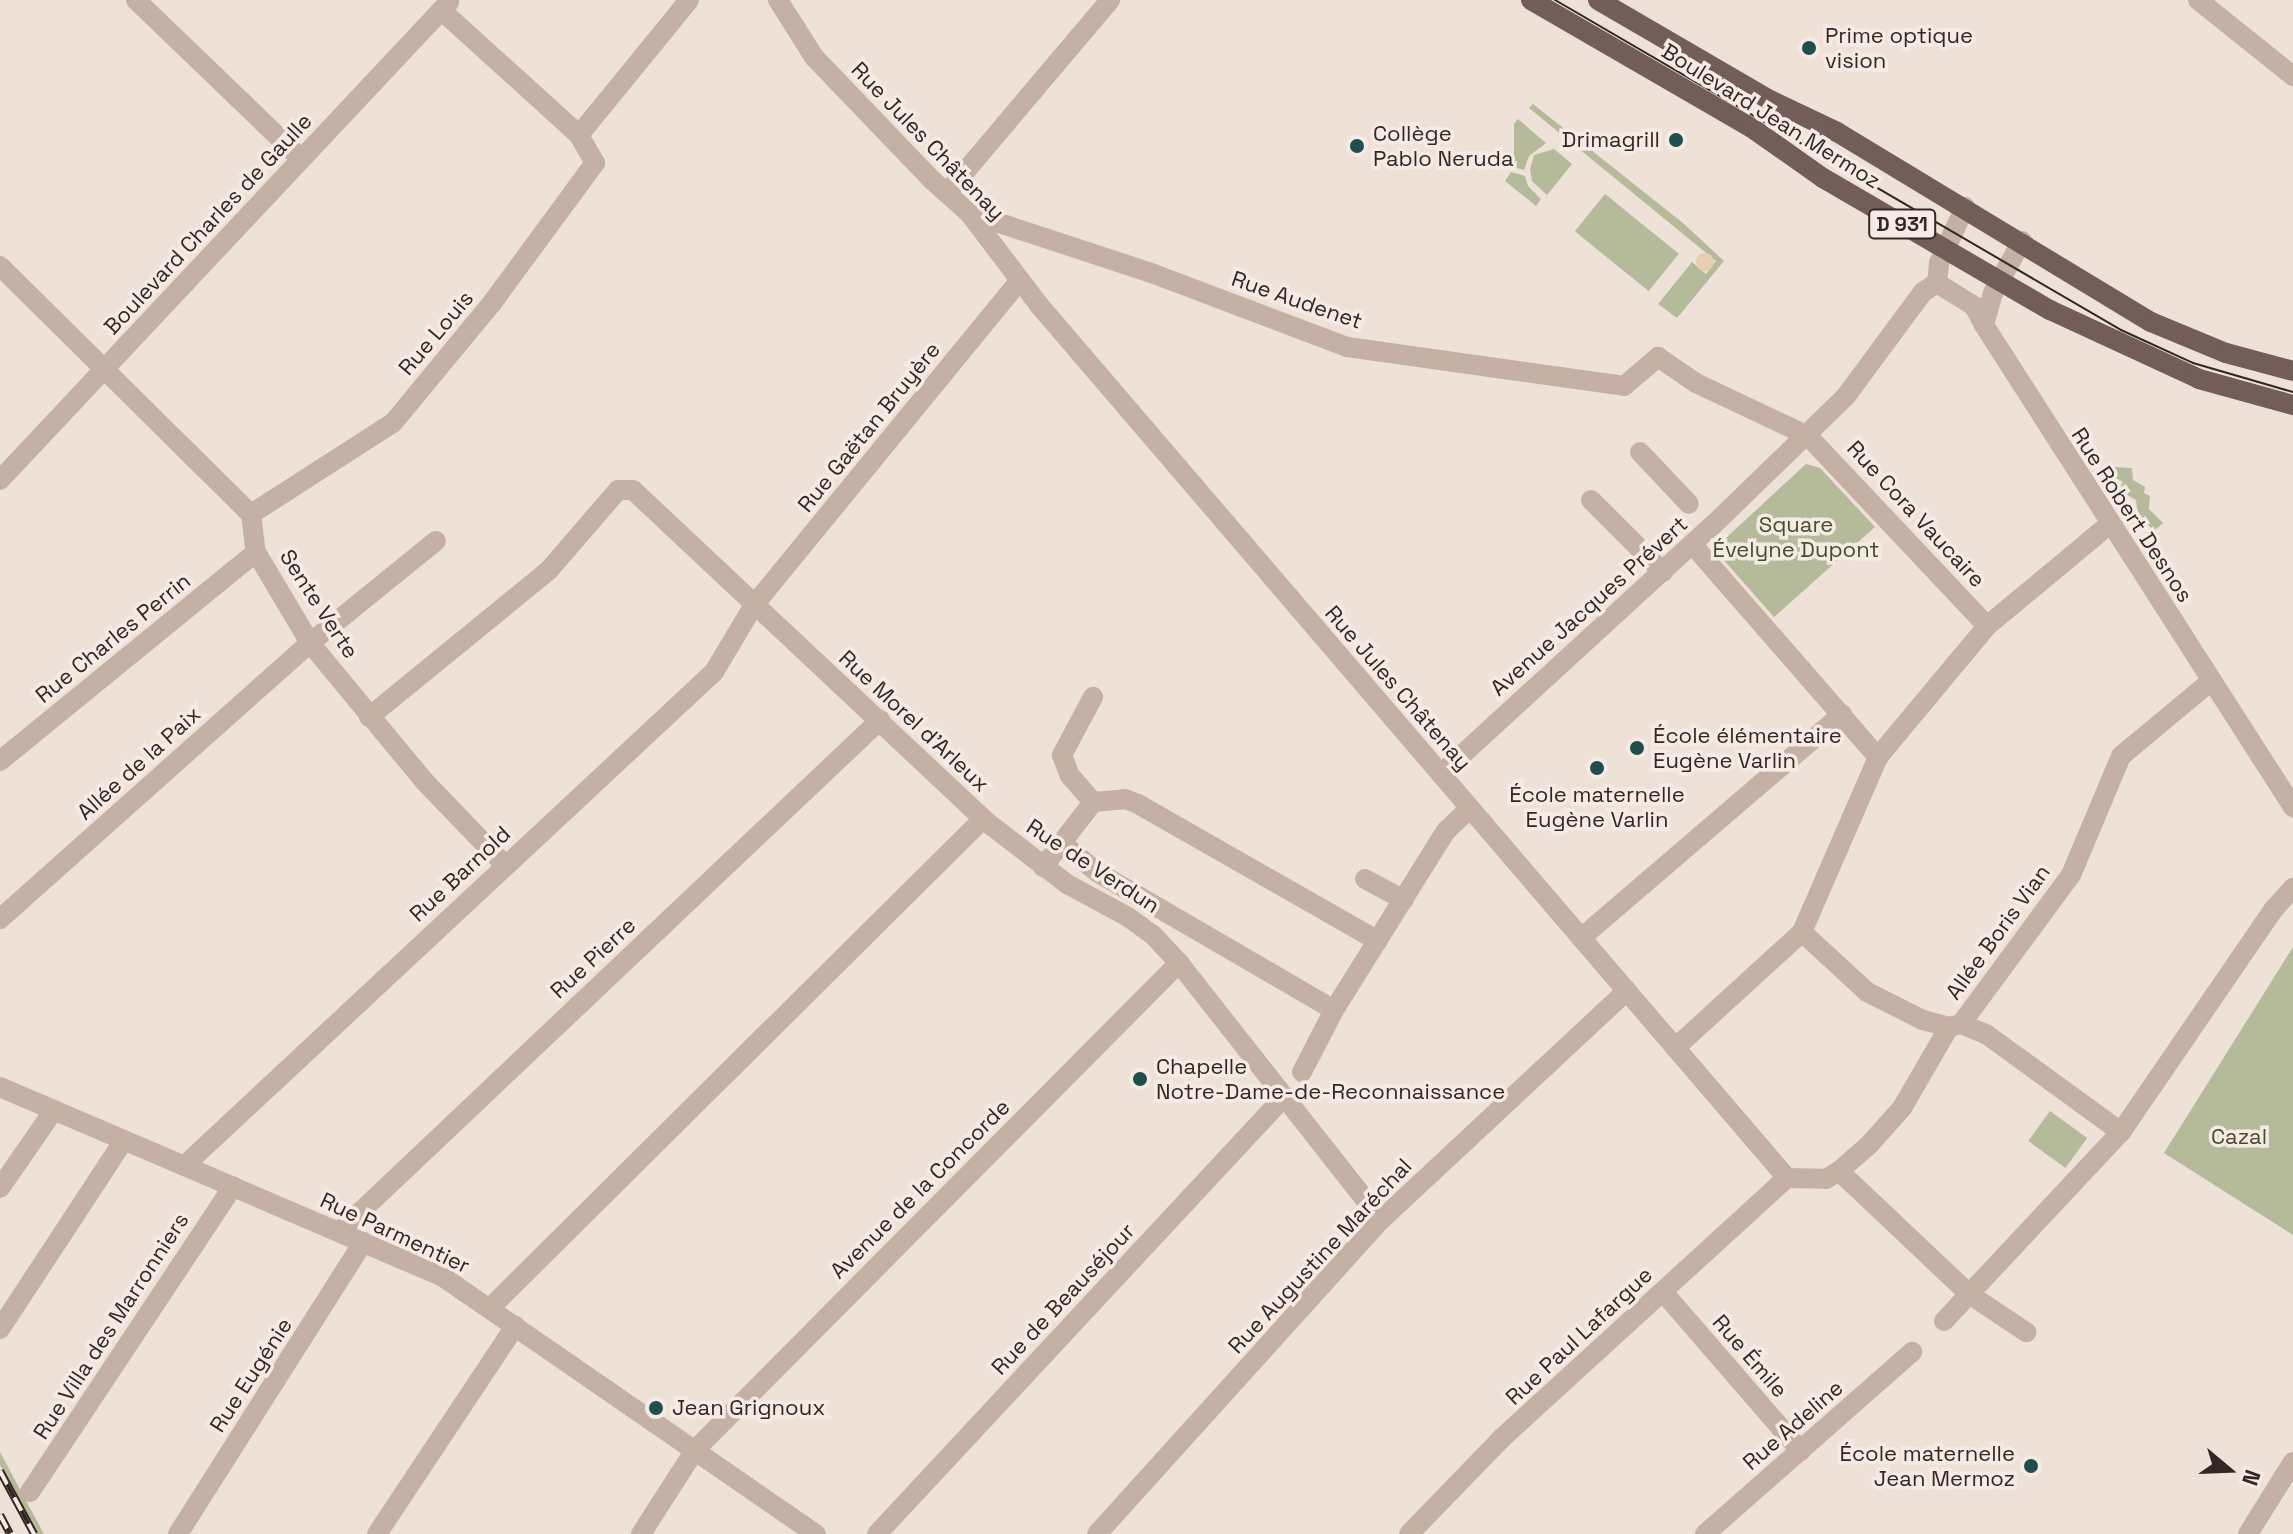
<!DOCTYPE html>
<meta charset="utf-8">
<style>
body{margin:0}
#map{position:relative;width:2293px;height:1534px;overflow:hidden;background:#eee1d8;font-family:"Space Grotesk",sans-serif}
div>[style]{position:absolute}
.green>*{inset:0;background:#b5bb9a;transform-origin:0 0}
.sand>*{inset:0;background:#e7cdb1}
.round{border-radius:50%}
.minor>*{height:20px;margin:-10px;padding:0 10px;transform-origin:10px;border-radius:10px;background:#c5b0a6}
.major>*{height:20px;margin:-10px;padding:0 10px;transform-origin:10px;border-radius:10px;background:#725d58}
.tram>*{height:2px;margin:-1px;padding:0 1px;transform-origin:1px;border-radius:1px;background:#312826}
.rail>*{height:8px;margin-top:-4px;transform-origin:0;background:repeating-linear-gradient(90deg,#f6ebe4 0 15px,#312826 0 30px);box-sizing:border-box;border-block:2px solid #312826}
.dots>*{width:22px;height:22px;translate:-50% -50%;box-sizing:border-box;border:4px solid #f6ebe4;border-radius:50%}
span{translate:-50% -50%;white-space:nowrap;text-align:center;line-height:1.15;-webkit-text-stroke:7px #f6ebe4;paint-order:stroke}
.shield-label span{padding:2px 6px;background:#f6ebe4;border:2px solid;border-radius:6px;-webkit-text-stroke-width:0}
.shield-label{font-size:20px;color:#312826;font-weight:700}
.poi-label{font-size:22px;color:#312826}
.left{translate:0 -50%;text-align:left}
.right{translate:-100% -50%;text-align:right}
.street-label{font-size:22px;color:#312826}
.park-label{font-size:22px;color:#464d2c}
.north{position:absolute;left:2189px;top:1430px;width:80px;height:80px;-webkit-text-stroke:6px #f6ebe4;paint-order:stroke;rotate:109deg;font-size:22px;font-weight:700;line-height:32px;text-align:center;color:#312826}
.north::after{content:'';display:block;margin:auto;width:28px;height:36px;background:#312826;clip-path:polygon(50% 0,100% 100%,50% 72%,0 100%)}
</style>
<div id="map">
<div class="green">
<div style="clip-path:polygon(1533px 104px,1683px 223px,1724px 261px,1677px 318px,1658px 304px,1692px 262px,1706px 274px,1716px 261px,1529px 108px)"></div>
<div style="clip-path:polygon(1518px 119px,1546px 143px,1529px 156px,1524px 170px,1514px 167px,1514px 124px)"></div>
<div style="clip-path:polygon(1554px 149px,1572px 164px,1547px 195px,1532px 181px,1530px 169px,1534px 155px)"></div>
<div style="clip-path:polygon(1511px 172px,1525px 176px,1528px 186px,1541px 199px,1536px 206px,1505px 181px)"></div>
<div style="left:1605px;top:194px;width:95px;height:48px;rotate:39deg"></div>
<div style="clip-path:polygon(1806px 464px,1820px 468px,1875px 527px,1774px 617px,1714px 549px)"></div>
<div style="clip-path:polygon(2113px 467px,2132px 468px,2133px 480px,2145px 487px,2144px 493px,2150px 496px,2149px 509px,2163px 523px,2154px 531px,2138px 515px,2136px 500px,2118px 490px,2123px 482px,2112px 476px)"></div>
<div style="clip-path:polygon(2293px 947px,2293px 1235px,2164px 1153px)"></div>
<div style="left:2050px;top:1111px;width:46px;height:37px;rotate:36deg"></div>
<div style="clip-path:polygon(0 1452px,44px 1534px,38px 1534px,0 1465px)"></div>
</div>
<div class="sand">
<div class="round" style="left:1696px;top:253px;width:18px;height:18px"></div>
</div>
<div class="minor">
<div style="left:136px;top:0;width:229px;rotate:43.9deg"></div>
<div style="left:778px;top:0;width:67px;rotate:57.7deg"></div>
<div style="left:814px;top:57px;width:170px;rotate:46.2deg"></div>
<div style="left:932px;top:180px;width:50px;rotate:41.7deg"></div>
<div style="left:969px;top:213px;width:116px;rotate:52.7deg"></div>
<div style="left:1039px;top:305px;width:1150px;rotate:49.41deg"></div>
<div style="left:1787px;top:1178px;width:39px;rotate:1deg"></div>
<div style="left:1826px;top:1179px;width:15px;rotate:-32deg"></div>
<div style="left:1839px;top:1171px;width:179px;rotate:43.4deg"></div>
<div style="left:1969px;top:1294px;width:69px;rotate:33.7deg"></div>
<div style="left:2198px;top:0;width:122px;rotate:38.7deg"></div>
<div style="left:579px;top:135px;width:174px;rotate:-50.8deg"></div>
<div style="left:947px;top:193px;width:253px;rotate:-49.8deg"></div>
<div style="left:969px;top:213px;width:195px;rotate:18.2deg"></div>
<div style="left:1154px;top:274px;width:206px;rotate:20.7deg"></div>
<div style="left:1347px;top:347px;width:280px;rotate:8deg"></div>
<div style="left:1624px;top:386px;width:45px;rotate:-40.5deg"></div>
<div style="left:1658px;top:357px;width:46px;rotate:34.4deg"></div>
<div style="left:1696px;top:383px;width:124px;rotate:25.3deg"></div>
<div style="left:1808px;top:436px;width:261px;rotate:46.7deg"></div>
<div style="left:2022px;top:241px;width:60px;rotate:119.1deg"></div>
<div style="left:1993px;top:293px;width:33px;rotate:106deg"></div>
<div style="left:1984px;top:325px;width:573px;rotate:57.34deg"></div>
<div style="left:0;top:266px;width:353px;rotate:44.7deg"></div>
<div style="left:251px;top:514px;width:38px;rotate:83deg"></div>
<div style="left:256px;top:552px;width:106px;rotate:59.3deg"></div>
<div style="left:310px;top:643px;width:182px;rotate:50.4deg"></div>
<div style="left:426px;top:783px;width:114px;rotate:46.1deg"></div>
<div style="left:1937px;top:283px;width:44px;rotate:31.9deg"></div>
<div style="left:1974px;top:306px;width:21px;rotate:62deg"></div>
<div style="left:1640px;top:452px;width:71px;rotate:46.7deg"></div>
<div style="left:0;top:480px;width:656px;rotate:-46.79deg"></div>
<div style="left:1591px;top:500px;width:102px;rotate:45deg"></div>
<div style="left:251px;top:514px;width:169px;rotate:-32.7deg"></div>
<div style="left:393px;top:423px;width:156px;rotate:-50.5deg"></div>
<div style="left:492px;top:303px;width:174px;rotate:-53.7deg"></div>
<div style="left:595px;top:163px;width:32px;rotate:-120deg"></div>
<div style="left:579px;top:135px;width:186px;rotate:-137.8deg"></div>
<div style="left:1692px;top:544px;width:283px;rotate:48.9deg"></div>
<div style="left:369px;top:717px;width:232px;rotate:-39.2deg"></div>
<div style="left:549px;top:570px;width:106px;rotate:-49.2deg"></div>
<div style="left:618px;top:490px;width:15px"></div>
<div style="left:633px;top:490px;width:480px;rotate:43.2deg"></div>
<div style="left:983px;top:819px;width:106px;rotate:37.7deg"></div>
<div style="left:1067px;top:884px;width:69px;rotate:28.4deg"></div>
<div style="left:1128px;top:917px;width:31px;rotate:36deg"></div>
<div style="left:1153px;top:935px;width:38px;rotate:47deg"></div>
<div style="left:1179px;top:963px;width:327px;rotate:51.8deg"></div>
<div style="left:0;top:761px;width:330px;rotate:-39.2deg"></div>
<div style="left:1441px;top:774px;width:366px;rotate:-42.5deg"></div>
<div style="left:1711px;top:527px;width:188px;rotate:-44.1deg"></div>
<div style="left:1846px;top:396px;width:129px;rotate:-53.5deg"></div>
<div style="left:1923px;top:292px;width:17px;rotate:-33deg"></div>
<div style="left:1937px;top:283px;width:20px;rotate:-84deg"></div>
<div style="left:1939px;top:263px;width:62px;rotate:-65.1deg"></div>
<div style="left:1093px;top:802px;width:32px;rotate:-5deg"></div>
<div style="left:1125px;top:799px;width:14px;rotate:21deg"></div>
<div style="left:1138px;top:804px;width:276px;rotate:29.7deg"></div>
<div style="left:1063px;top:844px;width:44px;rotate:39.5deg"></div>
<div style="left:1097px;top:872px;width:274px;rotate:30.2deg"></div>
<div style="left:1334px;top:1010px;width:211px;rotate:-58deg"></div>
<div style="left:1446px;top:831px;width:33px;rotate:-44deg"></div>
<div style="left:1043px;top:867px;width:82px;rotate:-52.4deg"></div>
<div style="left:1093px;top:802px;width:35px;rotate:-131deg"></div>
<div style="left:1070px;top:776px;width:22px;rotate:-111deg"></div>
<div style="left:1062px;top:755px;width:66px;rotate:-61.9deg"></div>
<div style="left:1365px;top:879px;width:44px;rotate:28.3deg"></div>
<div style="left:0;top:919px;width:415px;rotate:-41.7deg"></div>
<div style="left:310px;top:643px;width:162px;rotate:-39deg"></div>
<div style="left:1802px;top:932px;width:88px;rotate:42.7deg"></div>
<div style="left:1867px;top:992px;width:63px;rotate:26.6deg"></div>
<div style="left:1923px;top:1020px;width:27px;rotate:15deg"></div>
<div style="left:1949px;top:1027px;width:12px;rotate:-14deg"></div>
<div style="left:1961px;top:1024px;width:27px;rotate:22deg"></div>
<div style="left:1986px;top:1034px;width:167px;rotate:36deg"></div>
<div style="left:1581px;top:938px;width:344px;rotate:-40.6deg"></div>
<div style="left:1961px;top:1024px;width:185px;rotate:-53.6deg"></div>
<div style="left:2071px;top:875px;width:129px;rotate:-67.2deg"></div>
<div style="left:2121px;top:756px;width:117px;rotate:-39.8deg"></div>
<div style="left:1675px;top:1048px;width:172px;rotate:-42.4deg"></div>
<div style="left:1802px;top:932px;width:191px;rotate:-66.5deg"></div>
<div style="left:1878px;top:757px;width:170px;rotate:-50.2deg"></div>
<div style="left:1987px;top:626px;width:160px;rotate:-39.7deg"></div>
<div style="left:1302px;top:1072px;width:70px;rotate:-62.7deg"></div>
<div style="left:0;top:1087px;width:482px;rotate:23.2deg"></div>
<div style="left:443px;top:1277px;width:453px;rotate:34.6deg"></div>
<div style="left:184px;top:1166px;width:725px;rotate:-42.99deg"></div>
<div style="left:714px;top:672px;width:78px;rotate:-59.2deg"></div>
<div style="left:754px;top:605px;width:420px;rotate:-50.7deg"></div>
<div style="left:1839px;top:1171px;width:40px;rotate:-41deg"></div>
<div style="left:1869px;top:1145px;width:50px;rotate:-48.3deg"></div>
<div style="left:1902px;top:1108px;width:94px;rotate:-59.9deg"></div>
<div style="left:0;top:1188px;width:95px;rotate:-55.3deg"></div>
<div style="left:339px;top:1232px;width:745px;rotate:-43.42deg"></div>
<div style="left:1664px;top:1293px;width:209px;rotate:49.1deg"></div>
<div style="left:490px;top:1308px;width:694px;rotate:-44.77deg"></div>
<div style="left:1944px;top:1321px;width:259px;rotate:-46.9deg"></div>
<div style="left:2121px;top:1132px;width:269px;rotate:-55.6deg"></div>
<div style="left:2273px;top:910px;width:30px;rotate:-48deg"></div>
<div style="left:0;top:1329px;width:226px;rotate:-56.7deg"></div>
<div style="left:30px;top:1492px;width:367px;rotate:-56.4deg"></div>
<div style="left:178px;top:1534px;width:346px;rotate:-57.6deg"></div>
<div style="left:377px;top:1534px;width:250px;rotate:-56.4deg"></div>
<div style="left:641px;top:1534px;width:100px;rotate:-57.3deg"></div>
<div style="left:695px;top:1450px;width:687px;rotate:-45.18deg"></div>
<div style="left:877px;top:1534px;width:597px;rotate:-47.04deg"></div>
<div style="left:1097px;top:1534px;width:423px;rotate:-47.9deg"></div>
<div style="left:1381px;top:1220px;width:336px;rotate:-43deg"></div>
<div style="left:1409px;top:1534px;width:134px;rotate:-45.9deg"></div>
<div style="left:1502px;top:1438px;width:386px;rotate:-42.4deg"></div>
<div style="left:1705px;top:1534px;width:276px;rotate:-41.3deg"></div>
<div style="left:2248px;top:1534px;width:85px;rotate:-58deg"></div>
</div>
<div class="major">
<div style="left:1531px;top:0;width:255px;rotate:30.1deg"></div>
<div style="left:1752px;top:128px;width:87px;rotate:35.2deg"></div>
<div style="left:1823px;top:178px;width:263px;rotate:30.2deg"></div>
<div style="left:2050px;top:310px;width:164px;rotate:24.8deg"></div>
<div style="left:2199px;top:379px;width:98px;rotate:15.5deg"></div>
<div style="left:1598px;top:0;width:199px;rotate:30.2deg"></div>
<div style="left:1770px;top:100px;width:74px;rotate:25.5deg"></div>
<div style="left:1837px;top:132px;width:367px;rotate:31.2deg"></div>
<div style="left:2151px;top:322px;width:81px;rotate:22.5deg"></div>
<div style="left:2226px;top:353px;width:69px;rotate:15deg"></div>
</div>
<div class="tram">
<div style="left:1555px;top:0;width:655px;rotate:30.24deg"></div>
<div style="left:2121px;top:330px;width:79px;rotate:24.6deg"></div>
<div style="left:2193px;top:363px;width:104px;rotate:16.2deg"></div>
</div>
<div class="rail">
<div style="left:0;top:1471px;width:72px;rotate:61.6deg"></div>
<div style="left:0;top:1515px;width:21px;rotate:62deg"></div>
</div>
<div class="dots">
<div style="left:1809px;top:48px;background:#204f4b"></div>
<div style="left:1676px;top:140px;background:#204f4b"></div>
<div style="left:1357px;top:146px;background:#204f4b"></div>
<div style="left:1637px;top:748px;background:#204f4b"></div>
<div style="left:1597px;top:768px;background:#204f4b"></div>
<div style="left:1140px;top:1079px;background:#204f4b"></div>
<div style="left:656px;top:1408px;background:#204f4b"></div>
<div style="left:2031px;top:1466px;background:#204f4b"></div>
</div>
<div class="shield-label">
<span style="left:1902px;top:224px">D 931</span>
</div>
<div class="poi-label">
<span class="left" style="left:1825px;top:48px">Prime optique<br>vision</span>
<span class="left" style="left:1373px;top:146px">Collège<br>Pablo Neruda</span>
<span class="right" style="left:1660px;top:140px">Drimagrill</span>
<span class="left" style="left:1653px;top:748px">École élémentaire<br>Eugène Varlin</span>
<span style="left:1597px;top:807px">École maternelle<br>Eugène Varlin</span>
<span class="left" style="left:1156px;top:1079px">Chapelle<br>Notre-Dame-de-Reconnaissance</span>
<span class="left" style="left:672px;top:1408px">Jean Grignoux</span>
<span class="right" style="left:2015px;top:1466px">École maternelle<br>Jean Mermoz</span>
</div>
<div class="street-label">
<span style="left:1771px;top:116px;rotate:32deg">Boulevard Jean Mermoz</span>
<span style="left:928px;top:141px;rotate:46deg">Rue Jules Châtenay</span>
<span style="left:208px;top:224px;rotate:-47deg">Boulevard Charles de Gaulle</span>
<span style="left:1297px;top:300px;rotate:19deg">Rue Audenet</span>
<span style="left:436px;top:333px;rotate:-50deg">Rue Louis</span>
<span style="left:869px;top:427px;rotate:-51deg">Rue Gaëtan Bruyère</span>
<span style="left:1916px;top:514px;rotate:47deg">Rue Cora Vaucaire</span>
<span style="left:2132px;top:515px;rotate:57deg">Rue Robert Desnos</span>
<span style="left:319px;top:604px;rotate:57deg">Sente Verte</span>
<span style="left:1589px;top:606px;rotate:-42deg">Avenue Jacques Prévert</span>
<span style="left:113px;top:638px;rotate:-39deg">Rue Charles Perrin</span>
<span style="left:1398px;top:688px;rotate:49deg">Rue Jules Châtenay</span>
<span style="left:914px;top:721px;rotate:43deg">Rue Morel d'Arleux</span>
<span style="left:139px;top:763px;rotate:-42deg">Allée de la Paix</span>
<span style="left:1093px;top:866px;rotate:33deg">Rue de Verdun</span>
<span style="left:460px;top:874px;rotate:-43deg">Rue Barnold</span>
<span style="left:1998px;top:932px;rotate:-54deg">Allée Boris Vian</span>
<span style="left:593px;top:958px;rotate:-43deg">Rue Pierre</span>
<span style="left:920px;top:1189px;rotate:-45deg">Avenue de la Concorde</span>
<span style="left:395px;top:1233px;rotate:25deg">Rue Parmentier</span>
<span style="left:1320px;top:1256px;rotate:-47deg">Rue Augustine Maréchal</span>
<span style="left:1063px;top:1299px;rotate:-47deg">Rue de Beauséjour</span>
<span style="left:111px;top:1326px;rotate:-57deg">Rue Villa des Marronniers</span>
<span style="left:1579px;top:1336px;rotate:-43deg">Rue Paul Lafargue</span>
<span style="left:1750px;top:1356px;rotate:49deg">Rue Émile</span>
<span style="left:251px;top:1375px;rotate:-57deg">Rue Eugénie</span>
<span style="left:1793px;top:1425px;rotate:-41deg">Rue Adeline</span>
</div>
<div class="park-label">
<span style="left:1796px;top:537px">Square<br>Évelyne Dupont</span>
<span style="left:2239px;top:1137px">Cazal</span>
</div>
<div class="north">N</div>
</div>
